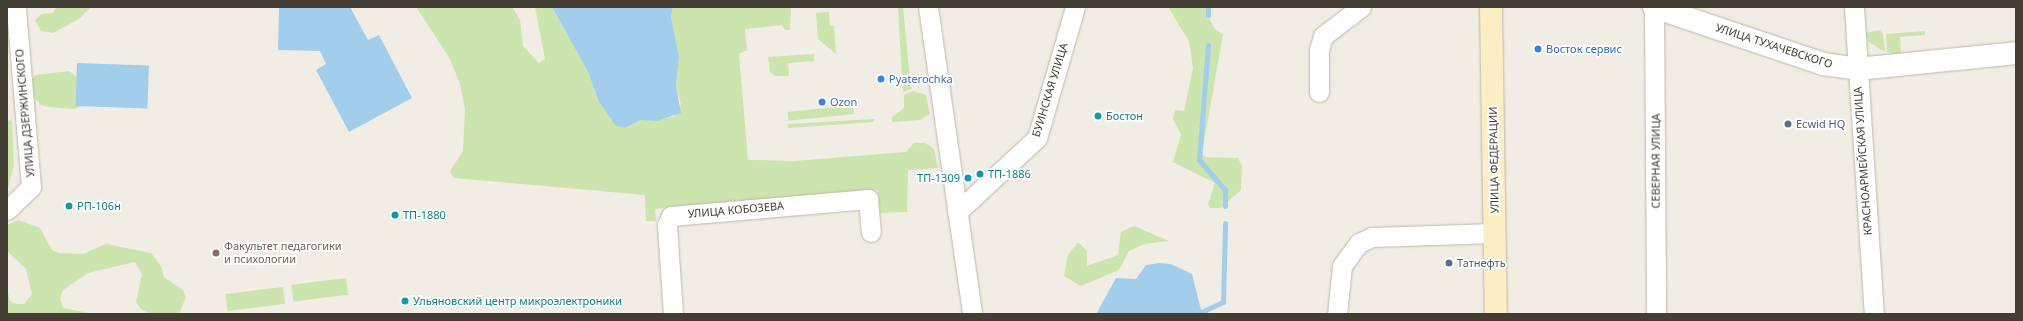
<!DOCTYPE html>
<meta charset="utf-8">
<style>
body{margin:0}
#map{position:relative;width:2023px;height:321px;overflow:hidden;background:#f1ede4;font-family:"Noto Sans",sans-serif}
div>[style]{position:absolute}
.green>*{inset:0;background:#cce4ae;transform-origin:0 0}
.water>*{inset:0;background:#a2ceec;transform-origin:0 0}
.stream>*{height:5px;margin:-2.5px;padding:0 2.5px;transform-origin:2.5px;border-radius:2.5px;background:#a2ceec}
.roads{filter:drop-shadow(0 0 1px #bfb8aa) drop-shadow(0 0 1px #bfb8aa)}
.minor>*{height:19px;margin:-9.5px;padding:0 9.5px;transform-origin:9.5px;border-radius:9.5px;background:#fff}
.tertiary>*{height:22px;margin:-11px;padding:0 11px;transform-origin:11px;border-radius:11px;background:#fff}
.secondary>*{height:22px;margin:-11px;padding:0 11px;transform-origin:11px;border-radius:11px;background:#fceec4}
.dots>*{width:11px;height:11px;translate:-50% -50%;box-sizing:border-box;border:2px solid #fff;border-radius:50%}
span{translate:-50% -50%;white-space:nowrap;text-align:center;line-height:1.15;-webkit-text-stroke:3.5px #fff;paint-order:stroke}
.street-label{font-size:11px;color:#433d34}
.shop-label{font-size:11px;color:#366cbe}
.left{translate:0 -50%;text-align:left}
.culture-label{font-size:11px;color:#0d838f}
.right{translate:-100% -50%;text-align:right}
.service-label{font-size:11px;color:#4e5e75}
.education-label{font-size:11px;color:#785e54}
.frame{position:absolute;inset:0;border:8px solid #433d34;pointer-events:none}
</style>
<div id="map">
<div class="green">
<div style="clip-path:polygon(56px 7px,91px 7px,79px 19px,53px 33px,41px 31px,35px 20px,42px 14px,53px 13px)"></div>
<div style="clip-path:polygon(416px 7px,512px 7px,520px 20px,523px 46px,539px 63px,545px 59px,535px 7px,552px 7px,588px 72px,599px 102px,625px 128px,641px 120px,674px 117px,681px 105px,676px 86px,679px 57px,671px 17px,673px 7px,791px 7px,790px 30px,785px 30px,782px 25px,745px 29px,747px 50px,739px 54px,748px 160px,794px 161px,906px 152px,914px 143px,925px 143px,934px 149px,938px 168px,908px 170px,907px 212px,880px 213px,878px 190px,655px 209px,656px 221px,646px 221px,645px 195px,454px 178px,450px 171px,463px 151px,465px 109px,460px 84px,450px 59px)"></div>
<div style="clip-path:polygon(898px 7px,903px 7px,911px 89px,903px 92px)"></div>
<div style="clip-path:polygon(1168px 7px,1211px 7px,1209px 18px,1215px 29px,1223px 34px,1202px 154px,1205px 157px,1238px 158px,1242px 166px,1241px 190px,1221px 208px,1210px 208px,1208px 204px,1215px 183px,1173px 162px,1181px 135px,1173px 119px,1175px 110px,1184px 111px,1193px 68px,1189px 41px)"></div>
<div style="clip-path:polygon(829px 12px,830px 26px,834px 26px,836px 54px,818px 39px,816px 13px)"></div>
<div style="clip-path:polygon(1880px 30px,1883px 34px,1885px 52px,1869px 42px,1865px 33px)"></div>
<div style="clip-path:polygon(1925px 31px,1925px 35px,1900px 37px,1901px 56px,1887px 52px,1886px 34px)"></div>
<div style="clip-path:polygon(814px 54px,814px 61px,788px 63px,789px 76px,775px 76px,770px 72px,768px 57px)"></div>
<div style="clip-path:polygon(69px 71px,82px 81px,87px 104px,74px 109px,49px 107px,41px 105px,31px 94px,29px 84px,35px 75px)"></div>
<div style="clip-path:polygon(913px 91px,926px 95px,930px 114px,920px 120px,892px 122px,892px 117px,904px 108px,904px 95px)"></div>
<div style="left:853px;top:105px;width:9px;height:66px;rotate:84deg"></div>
<div style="clip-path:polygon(874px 119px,874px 122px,788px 128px,788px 124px)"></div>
<div style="clip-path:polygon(12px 120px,14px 165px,7px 192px,7px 121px)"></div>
<div style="clip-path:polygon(19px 220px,40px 228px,52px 250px,59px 253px,83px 254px,106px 244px,151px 253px,161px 266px,164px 277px,183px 290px,186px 297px,179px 314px,150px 314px,141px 309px,136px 302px,142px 274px,135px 262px,88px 273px,63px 290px,60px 299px,63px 308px,94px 314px,7px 314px,7px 289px,10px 301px,16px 304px,24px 304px,32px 294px,26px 269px,7px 251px,7px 225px)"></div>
<div style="clip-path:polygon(1134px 226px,1169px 241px,1144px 244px,1129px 251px,1119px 270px,1081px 286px,1064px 276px,1068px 255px,1078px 242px,1087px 251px,1087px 266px,1118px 255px,1121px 232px)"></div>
<div style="left:346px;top:278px;width:17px;height:55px;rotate:83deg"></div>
<div style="left:283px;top:287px;width:17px;height:58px;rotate:83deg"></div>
</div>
<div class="water">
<div style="clip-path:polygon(279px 7px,350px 7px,368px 40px,379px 35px,412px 98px,349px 132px,316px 70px,326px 64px,320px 51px,278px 50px)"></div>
<div style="clip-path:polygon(552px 7px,673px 7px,671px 17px,679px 57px,676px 86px,681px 113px,657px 121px,641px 120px,625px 128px,616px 126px,599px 102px,588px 72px)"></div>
<div style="left:77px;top:63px;width:72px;height:43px;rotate:2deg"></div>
<div style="clip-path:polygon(1159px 263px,1171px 264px,1192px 274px,1202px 314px,1096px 314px,1116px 278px,1136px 279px,1146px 265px)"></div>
</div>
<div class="stream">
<div style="left:1208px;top:7px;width:8px;rotate:90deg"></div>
<div style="left:1208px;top:45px;width:115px;rotate:94.5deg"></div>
<div style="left:1199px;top:160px;width:40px;rotate:49deg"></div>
<div style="left:1225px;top:190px;width:16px;rotate:90deg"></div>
<div style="left:1197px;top:314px;width:29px;rotate:-25deg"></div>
<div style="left:1223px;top:302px;width:79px;rotate:-88.5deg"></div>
</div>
<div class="roads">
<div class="minor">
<div style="left:928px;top:7px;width:310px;rotate:81.8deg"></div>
<div style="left:1654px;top:7px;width:307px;rotate:89.6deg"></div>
<div style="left:1854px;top:7px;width:308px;rotate:86.3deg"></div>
<div style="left:1319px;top:92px;width:42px;rotate:-90deg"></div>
<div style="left:1319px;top:50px;width:15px;rotate:-74deg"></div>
<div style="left:1323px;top:36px;width:48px;rotate:-37.3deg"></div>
<div style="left:7px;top:210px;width:33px;rotate:-44deg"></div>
<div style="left:31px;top:187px;width:181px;rotate:-94.8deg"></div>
<div style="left:957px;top:212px;width:109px;rotate:-42.8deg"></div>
<div style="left:1037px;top:138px;width:136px;rotate:-73.8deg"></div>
<div style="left:673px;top:314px;width:89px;rotate:-93.9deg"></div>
<div style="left:667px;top:225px;width:10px;rotate:-66deg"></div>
<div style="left:671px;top:216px;width:198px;rotate:-4.9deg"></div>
<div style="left:868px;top:199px;width:33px;rotate:85deg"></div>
<div style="left:1337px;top:314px;width:48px;rotate:-84.1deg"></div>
<div style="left:1342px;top:266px;width:29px;rotate:-54deg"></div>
<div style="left:1359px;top:243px;width:14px;rotate:-25deg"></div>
<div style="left:1372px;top:237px;width:123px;rotate:-1.9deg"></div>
</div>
<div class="tertiary">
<div style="left:1654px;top:7px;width:178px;rotate:18.6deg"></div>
<div style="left:1823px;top:64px;width:34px;rotate:8deg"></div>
<div style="left:1857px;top:69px;width:160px;rotate:-5.7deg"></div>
</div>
<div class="secondary">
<div style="left:1491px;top:7px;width:307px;rotate:89.1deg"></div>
</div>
</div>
<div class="dots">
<div style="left:1538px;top:49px;background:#3f7fe0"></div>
<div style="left:881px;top:79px;background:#3f7fe0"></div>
<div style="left:822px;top:102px;background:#3f7fe0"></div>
<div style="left:1098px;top:116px;background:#0f9aa8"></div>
<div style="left:1788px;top:124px;background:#5c6f8a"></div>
<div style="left:980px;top:174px;background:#0f9aa8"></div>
<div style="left:968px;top:178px;background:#0f9aa8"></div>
<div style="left:69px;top:206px;background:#0f9aa8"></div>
<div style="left:395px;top:215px;background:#0f9aa8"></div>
<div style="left:216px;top:253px;background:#8d6e63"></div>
<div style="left:1449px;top:263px;background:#5c6f8a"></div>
<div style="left:405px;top:301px;background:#0f9aa8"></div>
</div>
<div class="street-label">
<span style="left:1774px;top:46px;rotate:18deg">УЛИЦА ТУХАЧЕВСКОГО</span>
<span style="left:1050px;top:90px;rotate:-73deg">БУИНСКАЯ УЛИЦА</span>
<span style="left:25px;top:113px;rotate:-95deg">УЛИЦА ДЗЕРЖИНСКОГО</span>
<span style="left:1494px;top:160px;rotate:-91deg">УЛИЦА ФЕДЕРАЦИИ</span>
<span style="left:1656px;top:161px;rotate:-90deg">СЕВЕРНАЯ УЛИЦА</span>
<span style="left:1863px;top:161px;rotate:-94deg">КРАСНОАРМЕЙСКАЯ УЛИЦА</span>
<span style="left:736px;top:210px;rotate:-5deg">УЛИЦА КОБОЗЕВА</span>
</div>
<div class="shop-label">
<span class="left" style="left:1546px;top:49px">Восток сервис</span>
<span class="left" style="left:889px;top:79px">Pyaterochka</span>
<span class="left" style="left:830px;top:102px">Ozon</span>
</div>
<div class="culture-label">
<span class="left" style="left:1106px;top:116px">Бостон</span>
<span class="left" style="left:988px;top:174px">ТП-1886</span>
<span class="right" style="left:960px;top:178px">ТП-1309</span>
<span class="left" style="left:77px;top:206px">РП-106н</span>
<span class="left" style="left:403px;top:215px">ТП-1880</span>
<span class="left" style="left:413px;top:301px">Ульяновский центр микроэлектроники</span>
</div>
<div class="service-label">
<span class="left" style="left:1796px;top:124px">Ecwid HQ</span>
<span class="left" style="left:1457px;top:263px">Татнефть</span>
</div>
<div class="education-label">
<span class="left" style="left:224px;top:253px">Факультет педагогики<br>и психологии</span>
</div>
<div class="frame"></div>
</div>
